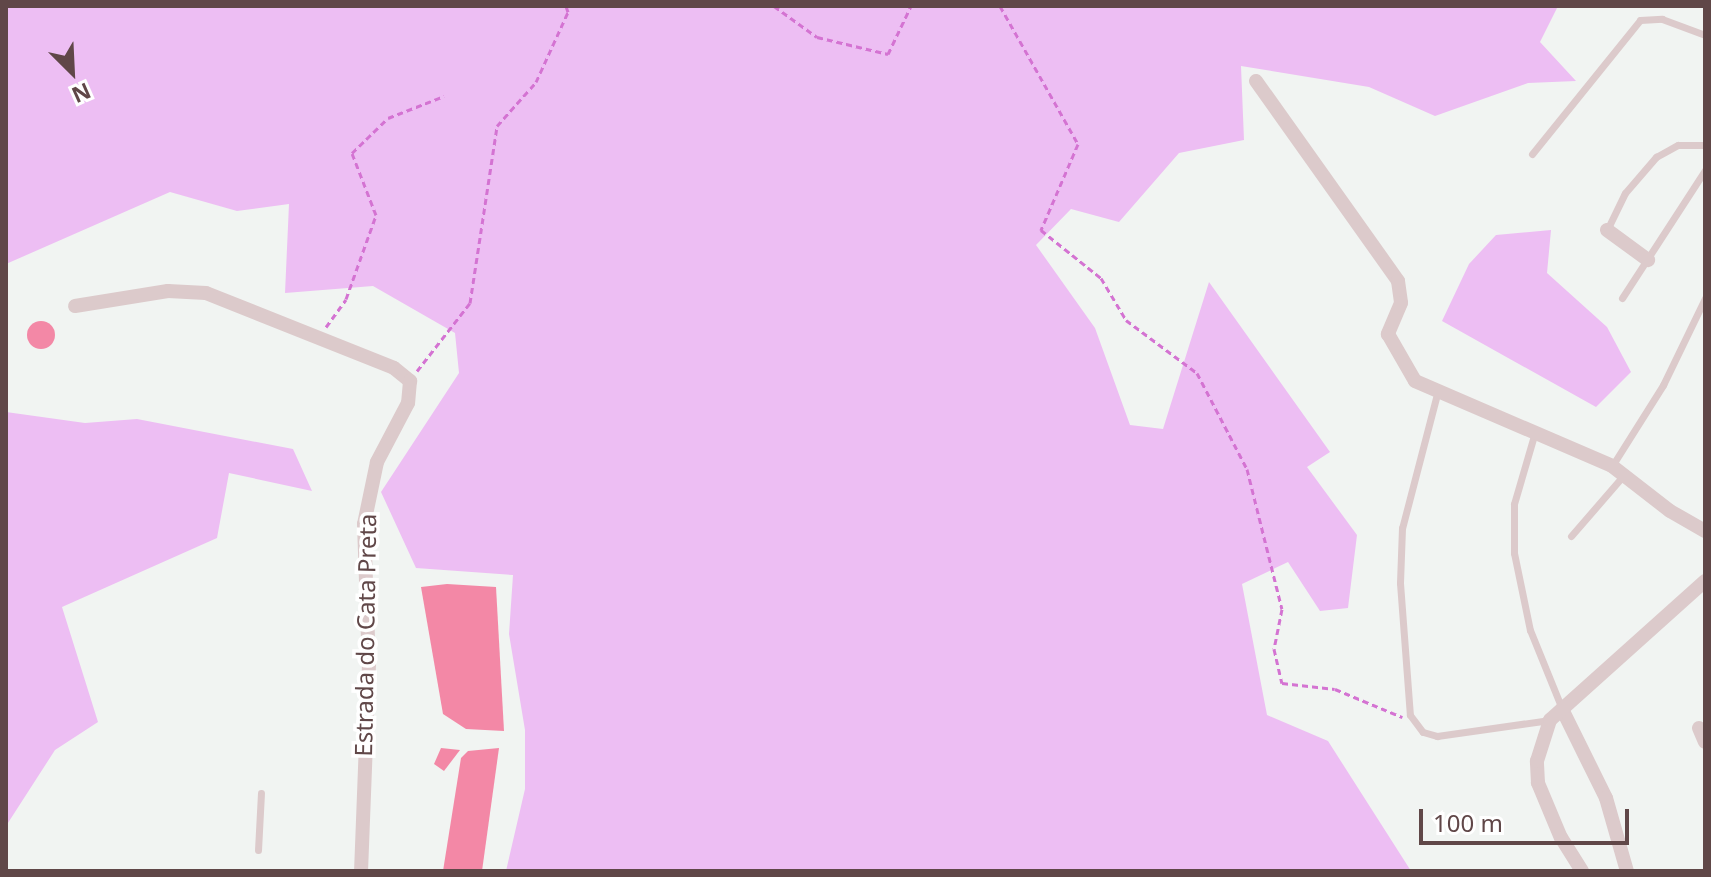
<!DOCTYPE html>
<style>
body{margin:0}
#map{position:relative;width:1711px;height:877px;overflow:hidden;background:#f1f4f2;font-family:"Noto Sans",sans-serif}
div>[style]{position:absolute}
.green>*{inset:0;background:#edbef3}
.water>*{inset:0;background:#f388a6}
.round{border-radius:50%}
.path>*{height:3px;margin-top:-1.5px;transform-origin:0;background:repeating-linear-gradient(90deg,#d473d2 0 6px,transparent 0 10px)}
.service>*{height:7px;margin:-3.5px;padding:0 3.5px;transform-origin:3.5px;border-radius:3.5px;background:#dccacb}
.minor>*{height:14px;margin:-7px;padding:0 7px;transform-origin:7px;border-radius:7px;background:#dccacb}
span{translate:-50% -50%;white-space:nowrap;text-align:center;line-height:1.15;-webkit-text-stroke:7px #fff;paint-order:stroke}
.street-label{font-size:24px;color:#604748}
.frame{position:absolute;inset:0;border:8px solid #604748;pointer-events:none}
.north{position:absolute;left:32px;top:32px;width:80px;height:80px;-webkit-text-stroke:6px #fff;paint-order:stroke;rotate:156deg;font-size:22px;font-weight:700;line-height:32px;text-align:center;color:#604748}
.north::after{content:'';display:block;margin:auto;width:28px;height:36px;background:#604748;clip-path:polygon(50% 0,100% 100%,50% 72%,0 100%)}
.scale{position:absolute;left:1419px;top:809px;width:210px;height:36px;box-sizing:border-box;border:4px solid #604748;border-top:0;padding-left:10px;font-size:24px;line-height:28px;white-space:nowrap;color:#604748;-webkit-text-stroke:6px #fff;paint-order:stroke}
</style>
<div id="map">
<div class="green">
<div style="clip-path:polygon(6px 6px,1558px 6px,1540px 42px,1576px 81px,1528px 83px,1435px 116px,1369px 87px,1241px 66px,1244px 140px,1179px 153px,1119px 222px,1071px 209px,1036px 245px,1095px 328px,1130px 425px,1163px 429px,1209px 282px,1330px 452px,1307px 467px,1357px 535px,1348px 608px,1320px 611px,1288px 562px,1242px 584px,1267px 715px,1328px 741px,1411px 871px,506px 871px,525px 789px,525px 730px,509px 634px,513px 575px,416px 568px,381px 492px,459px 373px,455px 333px,373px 286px,285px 293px,289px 204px,237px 211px,170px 192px,6px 264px)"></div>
<div style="clip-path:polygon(1551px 230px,1547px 273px,1607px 327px,1631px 372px,1596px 407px,1442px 321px,1469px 264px,1496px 235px)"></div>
<div style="clip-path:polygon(6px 412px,85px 423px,137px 419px,293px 449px,312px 491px,229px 473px,217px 538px,62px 607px,98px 722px,55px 750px,6px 826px)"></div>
</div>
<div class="water">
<div class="round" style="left:27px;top:321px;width:28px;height:28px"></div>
<div style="clip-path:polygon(447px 584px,496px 587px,504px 731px,466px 729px,443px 714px,421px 587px)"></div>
<div style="clip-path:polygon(441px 748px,460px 750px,444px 771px,434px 764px)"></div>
<div style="clip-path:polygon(499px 748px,482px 871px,443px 871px,461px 758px,468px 751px)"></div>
</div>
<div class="path">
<div style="left:774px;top:6px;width:53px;rotate:35.8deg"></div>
<div style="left:817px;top:37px;width:73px;rotate:13.5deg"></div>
<div style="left:888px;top:54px;width:53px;rotate:-64.4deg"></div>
<div style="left:1000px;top:6px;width:159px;rotate:60.5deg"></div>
<div style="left:1078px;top:144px;width:94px;rotate:113.3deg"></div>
<div style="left:1041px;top:230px;width:77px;rotate:38.7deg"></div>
<div style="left:1101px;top:278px;width:49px;rotate:59.2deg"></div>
<div style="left:1126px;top:320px;width:89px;rotate:36.7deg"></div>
<div style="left:1197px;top:373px;width:108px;rotate:62.5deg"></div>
<div style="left:1247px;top:469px;width:144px;rotate:76deg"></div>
<div style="left:1282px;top:609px;width:41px;rotate:101.3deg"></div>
<div style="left:1274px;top:649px;width:35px;rotate:77deg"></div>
<div style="left:1282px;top:683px;width:53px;rotate:6.5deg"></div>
<div style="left:1335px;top:689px;width:73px;rotate:22.7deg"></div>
<div style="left:326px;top:327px;width:34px;rotate:-54deg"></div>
<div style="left:346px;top:299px;width:89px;rotate:-70.3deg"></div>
<div style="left:376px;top:215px;width:66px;rotate:-111.2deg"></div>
<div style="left:352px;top:153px;width:50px;rotate:-44.2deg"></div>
<div style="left:388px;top:118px;width:60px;rotate:-21.4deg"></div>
<div style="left:417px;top:371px;width:86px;rotate:-52.1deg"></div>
<div style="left:470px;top:303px;width:179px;rotate:-81.3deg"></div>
<div style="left:497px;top:126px;width:59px;rotate:-48.4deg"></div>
<div style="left:536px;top:82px;width:77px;rotate:-65.4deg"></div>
<div style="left:568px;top:12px;width:6px;rotate:-108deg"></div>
</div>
<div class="service">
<div style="left:1532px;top:154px;width:172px;rotate:-51.1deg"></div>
<div style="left:1640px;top:20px;width:22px;rotate:-3deg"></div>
<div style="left:1662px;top:19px;width:46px;rotate:20.4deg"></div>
<div style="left:1607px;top:230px;width:41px;rotate:-64.1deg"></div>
<div style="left:1625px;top:193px;width:48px;rotate:-49.3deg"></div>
<div style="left:1656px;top:157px;width:25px;rotate:-29deg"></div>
<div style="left:1678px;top:145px;width:27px"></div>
<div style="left:1622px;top:298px;width:153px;rotate:-57deg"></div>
<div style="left:1437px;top:394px;width:138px;rotate:104.6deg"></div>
<div style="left:1402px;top:528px;width:55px;rotate:92.1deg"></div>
<div style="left:1400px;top:583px;width:132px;rotate:85.7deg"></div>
<div style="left:1410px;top:715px;width:21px;rotate:53deg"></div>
<div style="left:1423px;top:732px;width:15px;rotate:16deg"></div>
<div style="left:1437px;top:736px;width:114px;rotate:-8.1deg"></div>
<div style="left:1535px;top:432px;width:75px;rotate:106.3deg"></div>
<div style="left:1514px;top:504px;width:49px;rotate:90deg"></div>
<div style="left:1514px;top:553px;width:79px;rotate:78.3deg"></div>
<div style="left:1530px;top:630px;width:85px;rotate:67.9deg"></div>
<div style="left:1612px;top:466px;width:96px;rotate:-57.8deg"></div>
<div style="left:1663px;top:385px;width:97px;rotate:-64.2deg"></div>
<div style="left:1571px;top:536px;width:79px;rotate:-49.1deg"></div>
<div style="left:258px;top:850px;width:57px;rotate:-87deg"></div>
</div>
<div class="minor">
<div style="left:1256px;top:81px;width:245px;rotate:54.6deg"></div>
<div style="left:1398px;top:281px;width:22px;rotate:82deg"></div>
<div style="left:1401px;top:303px;width:34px;rotate:113deg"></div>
<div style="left:1388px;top:334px;width:54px;rotate:60.1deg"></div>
<div style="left:1415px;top:381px;width:215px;rotate:23.3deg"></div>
<div style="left:1612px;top:466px;width:73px;rotate:37.8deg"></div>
<div style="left:1670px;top:511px;width:40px;rotate:29.7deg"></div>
<div style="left:1607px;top:230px;width:51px;rotate:36.2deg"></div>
<div style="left:75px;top:306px;width:94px;rotate:-9.2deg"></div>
<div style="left:168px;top:291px;width:38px;rotate:3deg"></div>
<div style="left:206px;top:293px;width:202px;rotate:21.7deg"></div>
<div style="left:394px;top:368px;width:21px;rotate:39deg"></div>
<div style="left:410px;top:381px;width:22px;rotate:95deg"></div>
<div style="left:408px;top:403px;width:67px;rotate:117.7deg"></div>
<div style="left:377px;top:462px;width:63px;rotate:101.8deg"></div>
<div style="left:364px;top:524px;width:140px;rotate:88deg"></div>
<div style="left:369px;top:664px;width:207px;rotate:92.2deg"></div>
<div style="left:1562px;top:709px;width:99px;rotate:63.7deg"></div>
<div style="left:1606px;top:798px;width:76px;rotate:74deg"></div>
<div style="left:1699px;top:728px;width:15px;rotate:67deg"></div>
<div style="left:1582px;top:871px;width:39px;rotate:-122deg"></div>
<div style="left:1561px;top:838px;width:60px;rotate:-112.7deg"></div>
<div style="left:1538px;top:783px;width:22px;rotate:-93deg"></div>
<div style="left:1537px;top:761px;width:43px;rotate:-72.4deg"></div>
<div style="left:1550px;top:720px;width:208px;rotate:-41.9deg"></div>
</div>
<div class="street-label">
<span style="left:365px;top:635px;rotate:-89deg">Estrada do Cata Preta</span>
</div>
<div class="frame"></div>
<div class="north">N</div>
<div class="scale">100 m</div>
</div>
